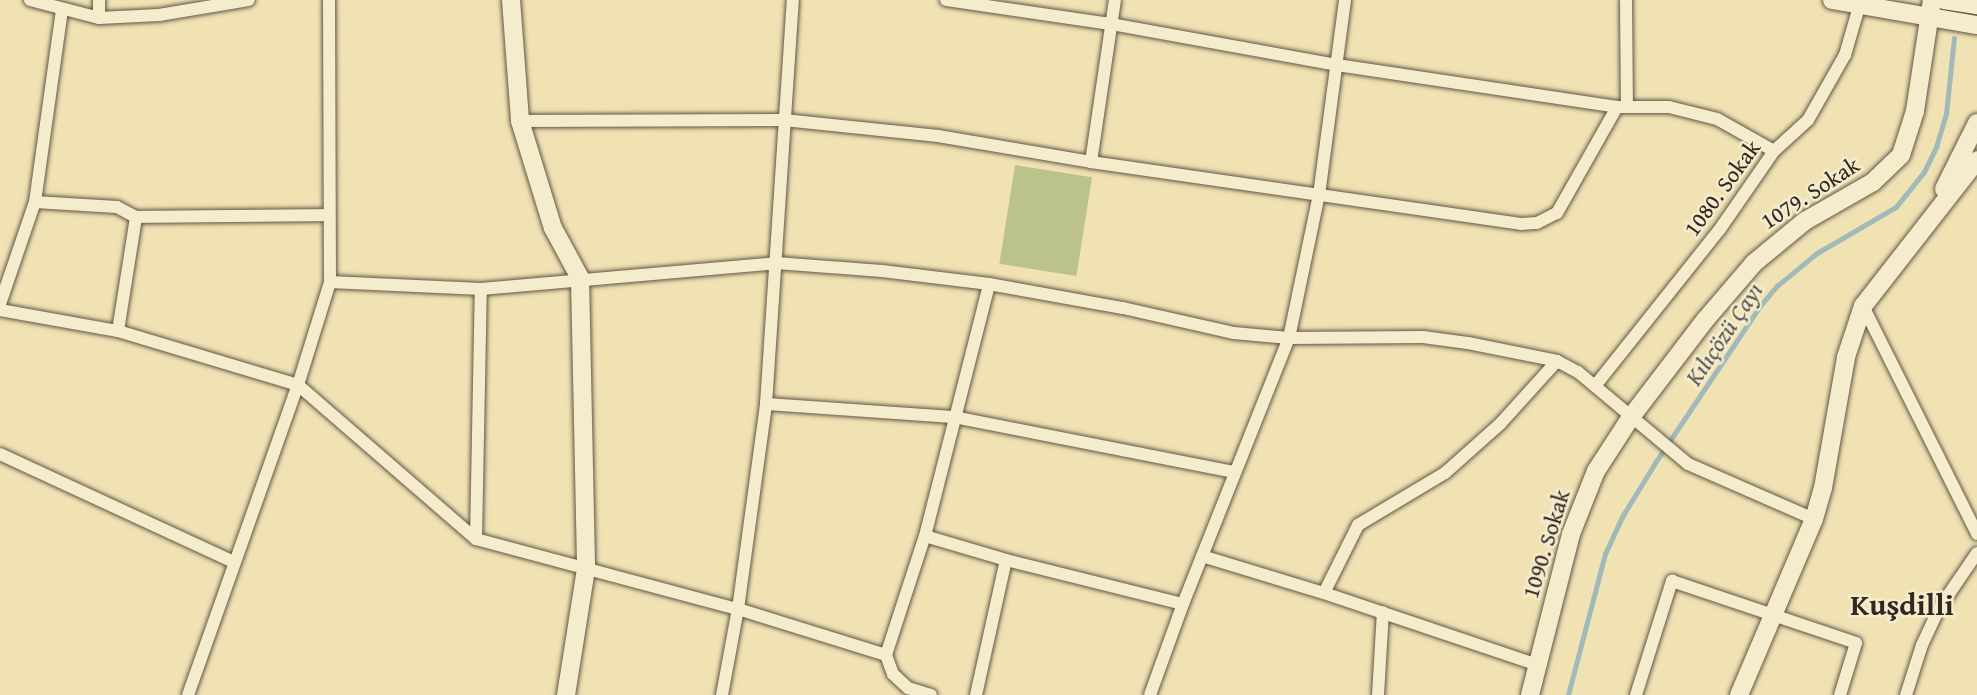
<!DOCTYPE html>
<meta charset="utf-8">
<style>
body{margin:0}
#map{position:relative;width:1977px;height:695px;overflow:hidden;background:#f0e2b3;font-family:"Gentium Book Plus",serif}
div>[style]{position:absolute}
.green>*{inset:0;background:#bbc38b;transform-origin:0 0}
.stream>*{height:4.5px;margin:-2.25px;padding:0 2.25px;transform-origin:2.25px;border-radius:2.25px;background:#a1bab9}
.roads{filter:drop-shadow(0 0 2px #625646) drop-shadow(0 0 2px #625646)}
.street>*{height:12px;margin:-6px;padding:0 6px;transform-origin:6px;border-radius:6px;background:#f5ecce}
.secondary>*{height:18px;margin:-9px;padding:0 9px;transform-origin:9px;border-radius:9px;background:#f5ecce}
span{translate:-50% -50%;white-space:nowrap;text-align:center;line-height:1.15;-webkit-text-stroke:5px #f5ecce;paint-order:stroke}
.street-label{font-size:23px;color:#332722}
.water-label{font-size:24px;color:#54534f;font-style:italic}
.district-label{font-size:30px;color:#332722;font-weight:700}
</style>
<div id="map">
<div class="green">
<div style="left:1015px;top:165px;width:78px;height:100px;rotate:9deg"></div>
</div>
<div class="stream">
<div style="left:1568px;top:695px;width:146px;rotate:-75.3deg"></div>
<div style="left:1605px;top:554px;width:41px;rotate:-65.3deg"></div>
<div style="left:1622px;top:517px;width:63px;rotate:-58.6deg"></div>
<div style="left:1655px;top:463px;width:189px;rotate:-56.2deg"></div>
<div style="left:1760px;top:306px;width:26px;rotate:-50deg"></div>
<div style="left:1777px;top:286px;width:52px;rotate:-39.5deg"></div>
<div style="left:1817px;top:253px;width:91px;rotate:-30.2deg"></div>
<div style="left:1896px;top:207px;width:45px;rotate:-51.3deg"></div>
<div style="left:1924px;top:172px;width:28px;rotate:-64deg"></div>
<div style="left:1936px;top:147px;width:34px;rotate:-73deg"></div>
<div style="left:1946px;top:114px;width:76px;rotate:-84deg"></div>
</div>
<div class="roads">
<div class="street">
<div style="left:30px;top:0;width:71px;rotate:14.6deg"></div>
<div style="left:99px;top:18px;width:60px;rotate:-2.9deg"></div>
<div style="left:159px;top:15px;width:91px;rotate:-9.5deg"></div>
<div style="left:99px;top:0;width:18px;rotate:90deg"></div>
<div style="left:946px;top:0;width:167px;rotate:8.3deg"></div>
<div style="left:1111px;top:24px;width:230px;rotate:10.3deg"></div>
<div style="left:1337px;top:65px;width:283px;rotate:8.5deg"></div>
<div style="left:1617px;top:107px;width:52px"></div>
<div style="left:1669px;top:107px;width:49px;rotate:14deg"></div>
<div style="left:1717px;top:119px;width:65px;rotate:29.3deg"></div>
<div style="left:1626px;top:0;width:106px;rotate:89.5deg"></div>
<div style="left:520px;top:121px;width:264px;rotate:-0.2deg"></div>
<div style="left:784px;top:120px;width:155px;rotate:5.9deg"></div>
<div style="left:938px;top:136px;width:155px;rotate:9.6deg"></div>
<div style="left:1091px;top:162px;width:434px;rotate:8.2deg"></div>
<div style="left:1521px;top:224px;width:16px;rotate:-4deg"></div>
<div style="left:1537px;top:223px;width:22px;rotate:-27deg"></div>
<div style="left:1557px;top:213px;width:122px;rotate:-60.5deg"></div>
<div style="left:1091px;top:162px;width:164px;rotate:-81.6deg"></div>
<div style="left:35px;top:202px;width:82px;rotate:3.5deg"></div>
<div style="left:117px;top:207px;width:21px;rotate:28deg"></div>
<div style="left:330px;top:282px;width:151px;rotate:2.7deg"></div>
<div style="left:481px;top:289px;width:296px;rotate:-5deg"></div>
<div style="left:776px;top:263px;width:106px;rotate:4.3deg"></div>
<div style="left:882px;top:271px;width:108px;rotate:6.9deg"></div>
<div style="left:989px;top:284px;width:136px;rotate:10.2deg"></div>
<div style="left:1123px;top:308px;width:114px;rotate:12.7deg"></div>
<div style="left:1234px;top:333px;width:55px;rotate:5.2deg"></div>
<div style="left:1289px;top:338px;width:134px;rotate:-0.4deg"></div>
<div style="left:1423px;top:337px;width:45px;rotate:7.6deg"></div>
<div style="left:1468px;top:343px;width:91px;rotate:11.4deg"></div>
<div style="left:1557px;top:361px;width:24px;rotate:28deg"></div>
<div style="left:1578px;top:372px;width:143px;rotate:39.9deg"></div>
<div style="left:1688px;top:464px;width:137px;rotate:23.6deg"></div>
<div style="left:0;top:304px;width:108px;rotate:-71.1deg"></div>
<div style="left:35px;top:202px;width:193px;rotate:-82deg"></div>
<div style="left:1863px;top:306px;width:255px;rotate:63.4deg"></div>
<div style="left:0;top:310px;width:120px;rotate:10.1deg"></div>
<div style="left:118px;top:331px;width:188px;rotate:16.7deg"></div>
<div style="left:298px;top:385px;width:235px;rotate:40.9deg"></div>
<div style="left:476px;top:539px;width:271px;rotate:15deg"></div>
<div style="left:738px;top:609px;width:155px;rotate:17.3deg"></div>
<div style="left:886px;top:655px;width:20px;rotate:70deg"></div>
<div style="left:893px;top:674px;width:21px;rotate:43deg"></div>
<div style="left:908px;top:688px;width:24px;rotate:17deg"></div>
<div style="left:118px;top:331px;width:115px;rotate:-81deg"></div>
<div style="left:136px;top:217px;width:193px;rotate:-0.6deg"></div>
<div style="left:1595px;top:386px;width:201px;rotate:-51.5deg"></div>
<div style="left:1720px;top:229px;width:95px;rotate:-55.3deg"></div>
<div style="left:1774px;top:151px;width:46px;rotate:-42.4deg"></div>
<div style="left:1808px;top:120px;width:75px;rotate:-60.4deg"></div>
<div style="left:1845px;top:55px;width:57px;rotate:-73.8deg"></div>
<div style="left:766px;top:404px;width:188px;rotate:4deg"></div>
<div style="left:954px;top:417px;width:285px;rotate:11.1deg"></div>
<div style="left:0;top:454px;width:258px;rotate:24.8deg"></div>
<div style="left:925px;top:536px;width:84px;rotate:16.5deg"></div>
<div style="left:1006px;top:560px;width:182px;rotate:14deg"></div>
<div style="left:476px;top:539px;width:250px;rotate:-88.9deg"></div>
<div style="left:1202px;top:556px;width:127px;rotate:16.9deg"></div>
<div style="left:1324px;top:593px;width:226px;rotate:18.6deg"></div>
<div style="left:1324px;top:593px;width:76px;rotate:-63.4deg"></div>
<div style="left:1358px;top:525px;width:101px;rotate:-30.9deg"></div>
<div style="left:1445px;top:473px;width:74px;rotate:-41.7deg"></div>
<div style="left:1500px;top:424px;width:85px;rotate:-47.9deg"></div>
<div style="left:886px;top:655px;width:125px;rotate:-71.9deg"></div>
<div style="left:925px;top:536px;width:260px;rotate:-75.7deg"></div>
<div style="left:188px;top:695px;width:329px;rotate:-70.5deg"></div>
<div style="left:298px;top:385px;width:108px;rotate:-72.7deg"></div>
<div style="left:330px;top:282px;width:282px;rotate:-90.2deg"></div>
<div style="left:722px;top:695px;width:87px;rotate:-79.5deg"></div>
<div style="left:738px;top:609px;width:207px;rotate:-82.2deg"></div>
<div style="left:766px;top:404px;width:405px;rotate:-86.2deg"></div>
<div style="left:976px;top:695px;width:138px;rotate:-77.5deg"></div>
<div style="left:1150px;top:695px;width:97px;rotate:-70.1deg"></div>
<div style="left:1183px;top:604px;width:286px;rotate:-68.3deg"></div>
<div style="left:1289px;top:338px;width:146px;rotate:-78.2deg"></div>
<div style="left:1319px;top:195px;width:197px;rotate:-82.4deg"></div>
<div style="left:1378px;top:695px;width:83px;rotate:-86.6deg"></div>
<div style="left:1636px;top:695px;width:120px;rotate:-72.5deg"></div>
<div style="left:1672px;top:581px;width:194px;rotate:18.6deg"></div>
<div style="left:1856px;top:643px;width:54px;rotate:107.1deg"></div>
<div style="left:1906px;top:695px;width:52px;rotate:-72.3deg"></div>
<div style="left:1922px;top:645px;width:38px;rotate:-65deg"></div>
<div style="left:1938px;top:610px;width:69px;rotate:-55.6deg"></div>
</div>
<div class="secondary">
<div style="left:511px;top:0;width:121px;rotate:85.7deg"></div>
<div style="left:520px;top:121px;width:112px;rotate:72.9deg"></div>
<div style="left:553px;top:228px;width:57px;rotate:61.6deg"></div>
<div style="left:580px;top:278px;width:291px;rotate:88.8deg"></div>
<div style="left:586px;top:569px;width:128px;rotate:99deg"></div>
<div style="left:1832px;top:0;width:147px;rotate:9.8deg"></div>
<div style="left:1944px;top:0;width:33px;rotate:9deg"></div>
<div style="left:1944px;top:189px;width:74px;rotate:-63.4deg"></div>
<div style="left:1530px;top:695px;width:166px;rotate:-75.7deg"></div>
<div style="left:1571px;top:534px;width:68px;rotate:-68.4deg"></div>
<div style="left:1596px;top:471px;width:64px;rotate:-57.1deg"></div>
<div style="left:1631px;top:417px;width:123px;rotate:-52.6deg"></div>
<div style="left:1706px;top:319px;width:74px;rotate:-49.4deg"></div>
<div style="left:1754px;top:263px;width:66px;rotate:-39.5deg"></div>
<div style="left:1805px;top:221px;width:78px;rotate:-29.8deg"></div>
<div style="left:1873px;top:182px;width:39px;rotate:-44deg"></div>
<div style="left:1901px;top:155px;width:46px;rotate:-72.3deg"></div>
<div style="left:1915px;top:111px;width:112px;rotate:-81.3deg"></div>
<div style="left:1739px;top:695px;width:191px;rotate:-66.9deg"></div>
<div style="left:1814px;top:519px;width:32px;rotate:-74deg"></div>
<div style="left:1823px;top:488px;width:133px;rotate:-80deg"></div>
<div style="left:1846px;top:357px;width:54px;rotate:-71.6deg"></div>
<div style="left:1863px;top:306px;width:185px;rotate:-52deg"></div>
</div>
</div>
<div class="street-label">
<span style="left:1722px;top:188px;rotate:-54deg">1080. Sokak</span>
<span style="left:1810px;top:193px;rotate:-33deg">1079. Sokak</span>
<span style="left:1546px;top:544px;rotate:-73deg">1090. Sokak</span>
</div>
<div class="water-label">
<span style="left:1724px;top:334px;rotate:-56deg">Kılıçözü Çayı</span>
</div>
<div class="district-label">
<span style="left:1902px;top:604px">Kuşdilli</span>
</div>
</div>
